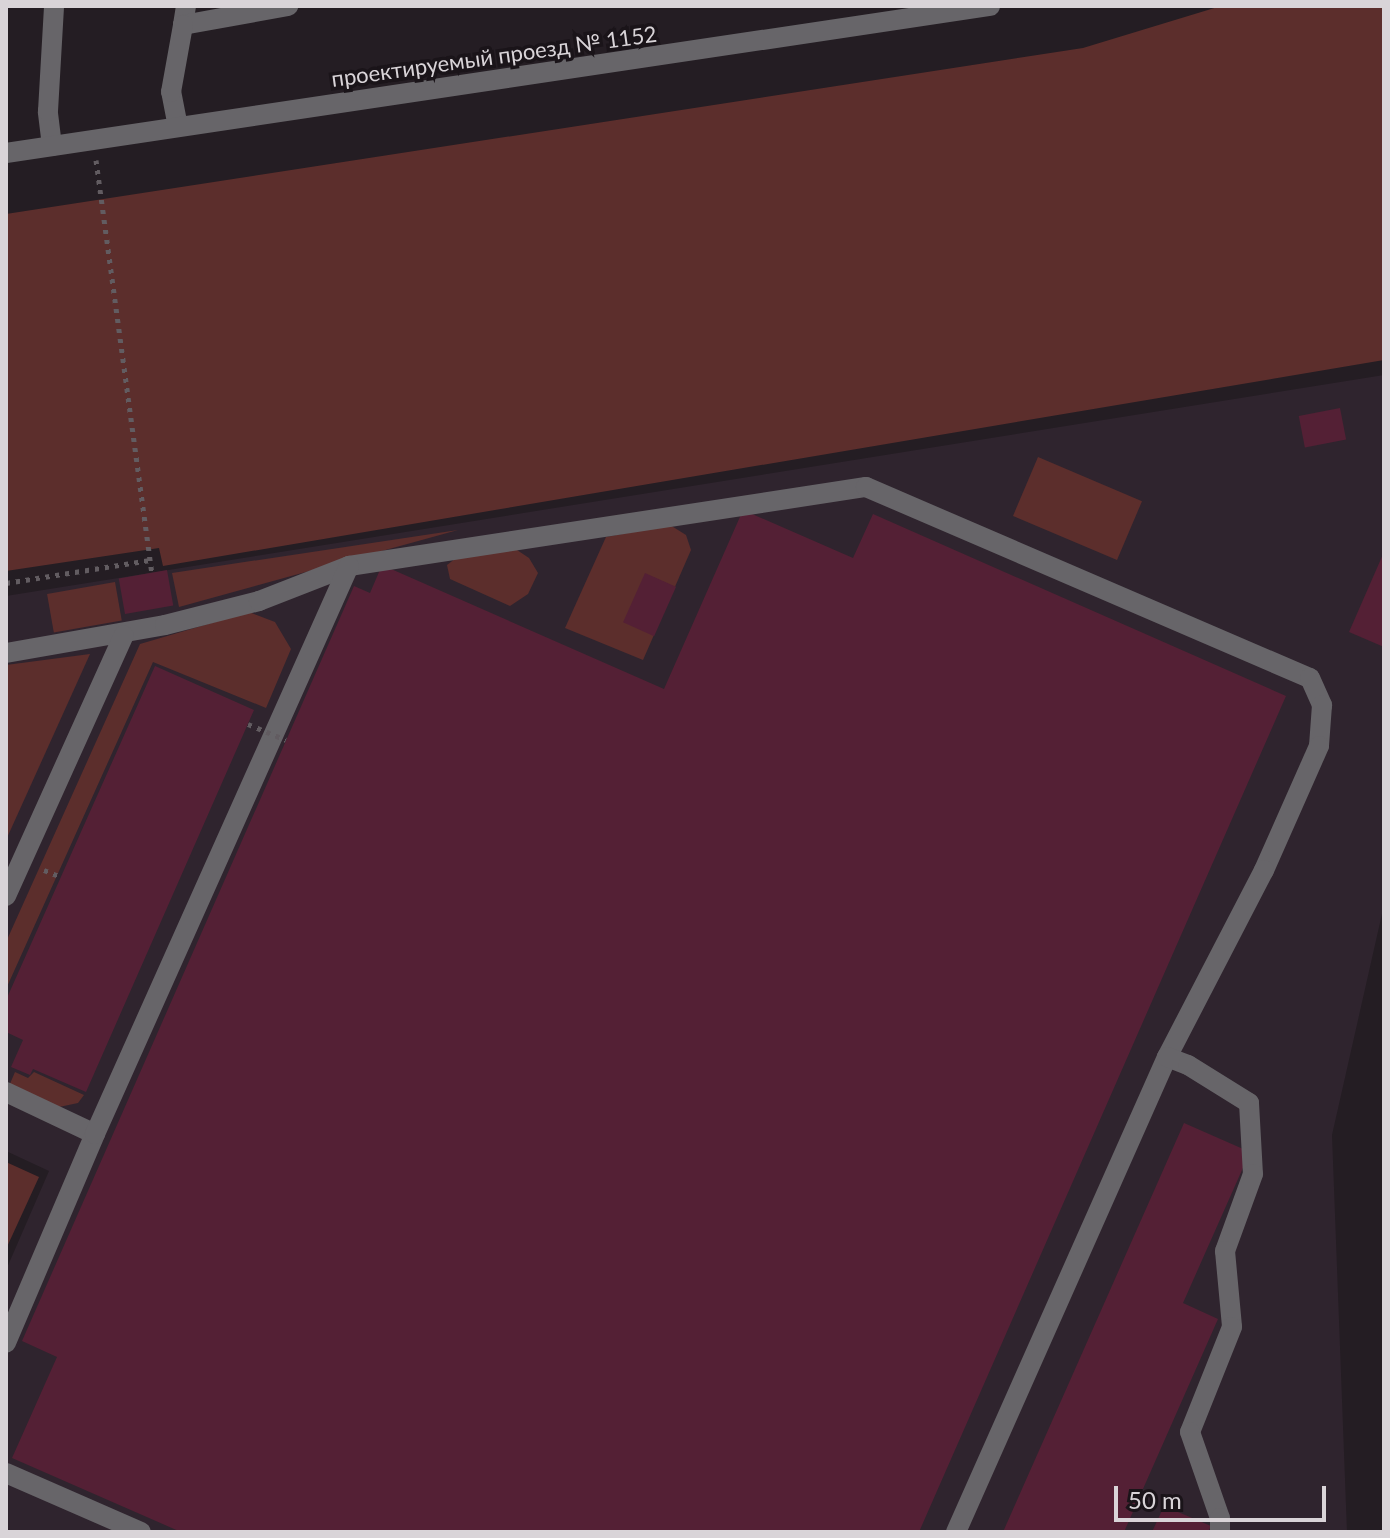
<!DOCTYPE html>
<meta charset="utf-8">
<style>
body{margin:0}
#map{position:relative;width:1390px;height:1538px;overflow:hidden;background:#241d23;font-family:Lato,sans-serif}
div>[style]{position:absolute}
.built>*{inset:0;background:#2f242e}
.green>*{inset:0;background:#5c2e2c;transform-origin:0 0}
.building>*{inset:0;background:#542035;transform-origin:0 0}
.path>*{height:5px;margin-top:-2.5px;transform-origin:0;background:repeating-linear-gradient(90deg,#625c61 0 4px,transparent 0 10px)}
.minor>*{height:20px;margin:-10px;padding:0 10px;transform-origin:10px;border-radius:10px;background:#676569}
.path-bridge>*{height:5px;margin-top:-2.5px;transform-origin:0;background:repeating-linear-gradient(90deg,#625c61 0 4px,transparent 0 10px)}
span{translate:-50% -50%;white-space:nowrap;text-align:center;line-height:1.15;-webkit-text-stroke:7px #1a1419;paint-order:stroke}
.street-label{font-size:22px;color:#d9d4d8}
.frame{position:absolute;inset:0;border:8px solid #d9d4d8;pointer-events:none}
.scale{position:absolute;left:1114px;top:1486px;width:212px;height:36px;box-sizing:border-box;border:4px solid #d9d4d8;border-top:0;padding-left:10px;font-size:24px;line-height:28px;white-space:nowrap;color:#d9d4d8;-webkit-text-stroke:6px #1a1419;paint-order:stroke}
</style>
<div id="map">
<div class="built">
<div style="clip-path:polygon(1384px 375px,1384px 905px,1332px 1135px,1347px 1532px,6px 1532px,6px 1270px,49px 1171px,6px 1151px,6px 596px)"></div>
</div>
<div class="green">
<div style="clip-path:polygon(1221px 6px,1384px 6px,1384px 360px,163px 566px,159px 548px,6px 571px,6px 214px,1083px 48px)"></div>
<div style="left:1038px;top:457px;width:113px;height:64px;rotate:23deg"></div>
<div style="clip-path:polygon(670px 525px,686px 535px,691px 550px,643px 660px,565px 628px,606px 537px)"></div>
<div style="clip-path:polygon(458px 530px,179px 607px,172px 573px)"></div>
<div style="clip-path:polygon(514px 548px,529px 558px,538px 573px,528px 594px,510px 606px,450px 579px,447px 565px,460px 555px)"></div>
<div style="left:115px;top:582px;width:39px;height:69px;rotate:80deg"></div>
<div style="clip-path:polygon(249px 612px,275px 622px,291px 649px,266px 708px,153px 662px,6px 989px,6px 942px,140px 644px)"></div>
<div style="clip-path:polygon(90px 654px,6px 840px,6px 665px)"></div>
<div style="clip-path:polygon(15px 1072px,28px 1078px,34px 1072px,84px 1095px,78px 1103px,59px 1107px,9px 1086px)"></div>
<div style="clip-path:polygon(6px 1162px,39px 1177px,6px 1249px)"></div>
</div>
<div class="building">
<div style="left:1340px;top:408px;width:32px;height:42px;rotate:79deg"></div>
<div style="clip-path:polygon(743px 510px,853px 558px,873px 514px,1286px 696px,919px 1532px,181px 1532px,12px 1458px,57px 1357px,22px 1341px,354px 586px,370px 593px,382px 565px,664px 689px)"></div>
<div style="clip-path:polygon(1384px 552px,1384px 647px,1349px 632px)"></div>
<div style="left:167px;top:570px;width:36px;height:49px;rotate:80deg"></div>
<div style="left:645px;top:573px;width:34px;height:54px;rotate:24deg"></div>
<div style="clip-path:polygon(155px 666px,254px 710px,86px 1092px,33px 1069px,30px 1075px,11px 1067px,23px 1040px,6px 1032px,6px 1000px)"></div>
<div style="clip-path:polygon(1184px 1123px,1250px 1152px,1183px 1303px,1218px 1319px,1124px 1532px,1003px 1532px)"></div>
<div style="clip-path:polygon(1164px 1506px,1211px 1526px,1208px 1532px,1152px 1532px)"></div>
</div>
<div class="path">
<div style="left:96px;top:160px;width:416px;rotate:82.3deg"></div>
<div style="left:6px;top:583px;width:146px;rotate:-9.1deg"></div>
<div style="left:44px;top:870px;width:18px;rotate:22deg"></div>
</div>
<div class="minor">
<div style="left:186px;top:6px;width:19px;rotate:99deg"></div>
<div style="left:183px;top:25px;width:107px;rotate:-10.3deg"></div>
<div style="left:178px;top:127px;width:36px;rotate:-101deg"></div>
<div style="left:171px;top:92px;width:68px;rotate:-79.8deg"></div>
<div style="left:52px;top:146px;width:35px;rotate:-97deg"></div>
<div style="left:48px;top:111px;width:105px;rotate:-86.7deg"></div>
<div style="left:6px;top:153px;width:995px;rotate:-8.5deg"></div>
<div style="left:6px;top:653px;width:161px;rotate:-10deg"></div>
<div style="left:165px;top:625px;width:97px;rotate:-14.3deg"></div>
<div style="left:259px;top:601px;width:97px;rotate:-21.3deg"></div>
<div style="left:349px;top:566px;width:523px;rotate:-8.69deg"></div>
<div style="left:866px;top:487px;width:483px;rotate:23.3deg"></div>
<div style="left:1310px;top:678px;width:30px;rotate:66deg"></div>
<div style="left:1322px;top:705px;width:41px;rotate:94.2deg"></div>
<div style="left:1319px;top:746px;width:136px;rotate:113.9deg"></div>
<div style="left:1264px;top:870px;width:211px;rotate:117.4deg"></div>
<div style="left:1167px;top:1057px;width:520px;rotate:113.95deg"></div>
<div style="left:6px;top:896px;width:286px;rotate:-65.7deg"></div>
<div style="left:1167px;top:1057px;width:22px;rotate:21deg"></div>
<div style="left:1188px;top:1065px;width:72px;rotate:31.9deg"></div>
<div style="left:1249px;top:1103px;width:71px;rotate:86.8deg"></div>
<div style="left:1253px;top:1174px;width:82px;rotate:110deg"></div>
<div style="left:1225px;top:1251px;width:76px;rotate:84.7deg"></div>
<div style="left:1232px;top:1327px;width:113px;rotate:111.8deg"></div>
<div style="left:1190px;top:1432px;width:91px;rotate:70.8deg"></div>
<div style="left:1220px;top:1518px;width:14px;rotate:90deg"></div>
<div style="left:6px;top:1092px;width:98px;rotate:25.3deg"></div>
<div style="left:95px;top:1134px;width:227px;rotate:113.1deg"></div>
<div style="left:95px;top:1134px;width:622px;rotate:-65.91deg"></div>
<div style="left:6px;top:1473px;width:147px;rotate:23.6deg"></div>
</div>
<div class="path-bridge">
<div style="left:248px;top:724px;width:41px;rotate:22.8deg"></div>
</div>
<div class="street-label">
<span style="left:494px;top:56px;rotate:-8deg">проектируемый проезд № 1152</span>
</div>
<div class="frame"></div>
<div class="scale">50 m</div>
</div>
